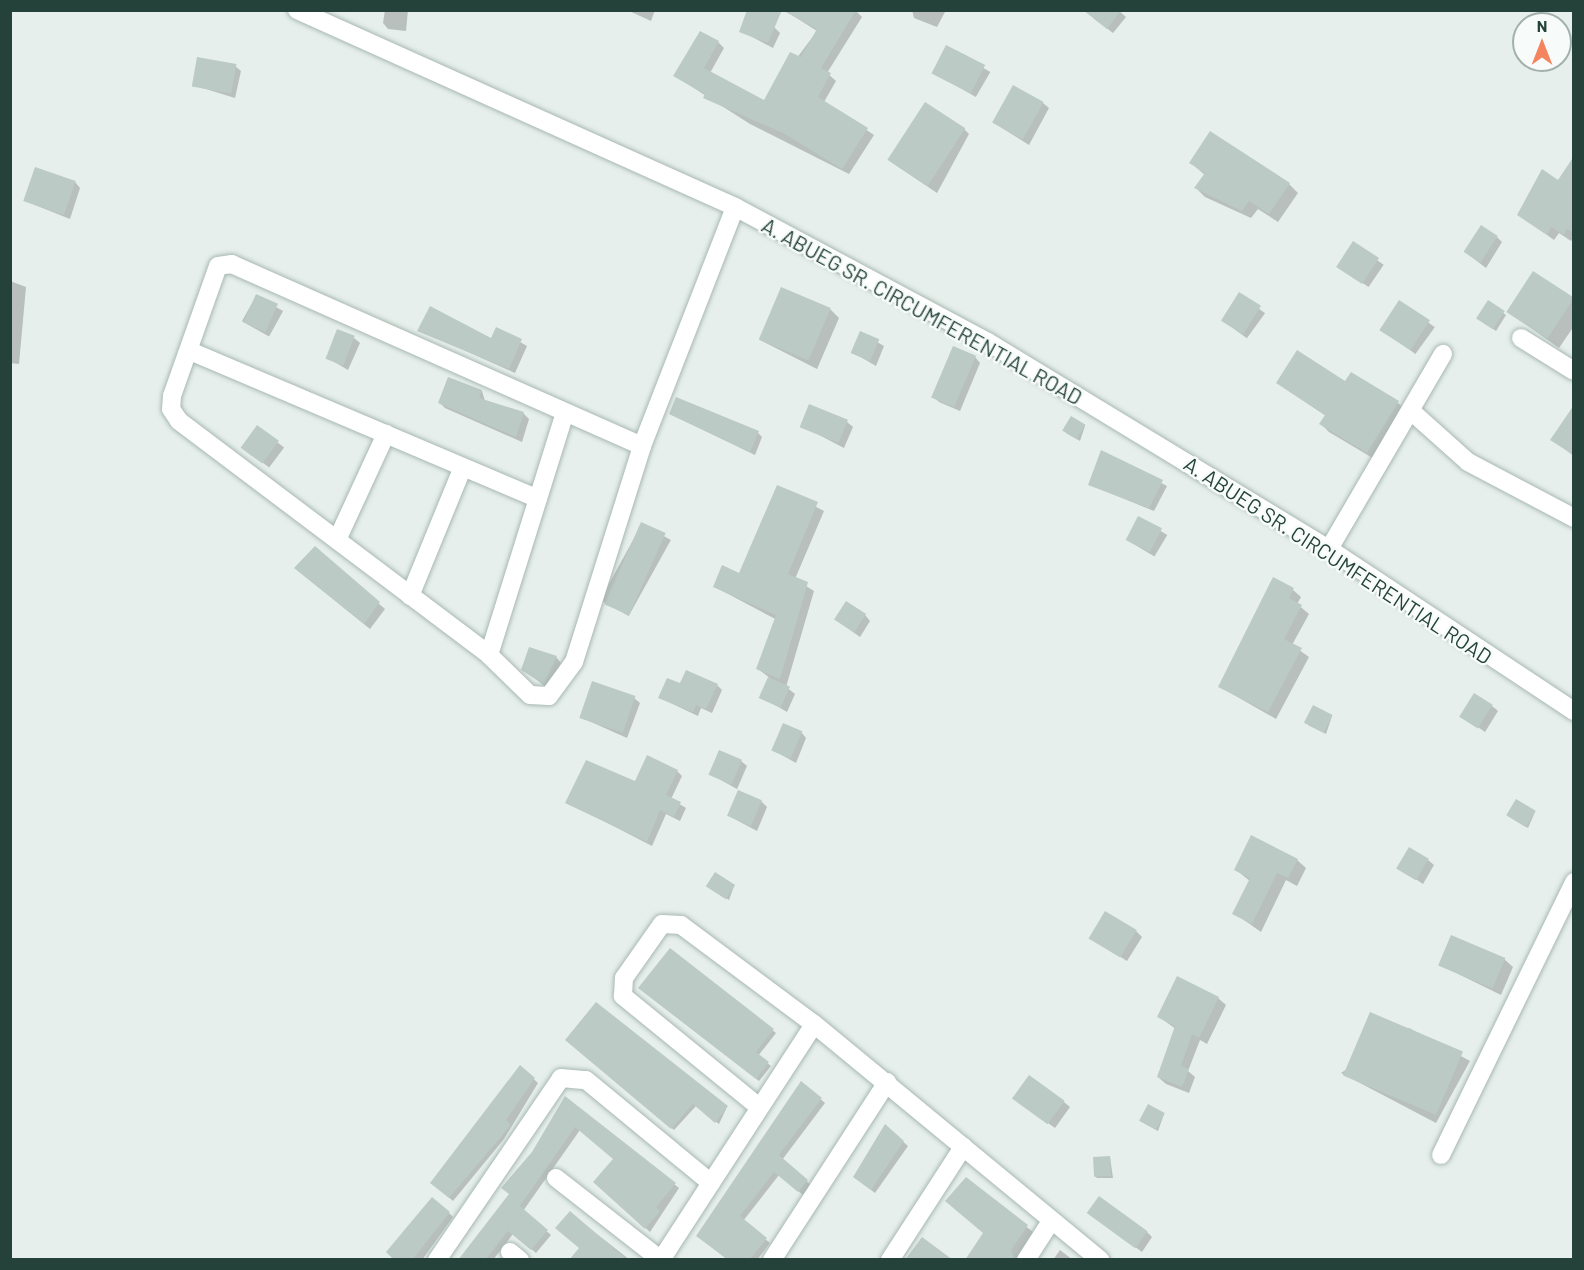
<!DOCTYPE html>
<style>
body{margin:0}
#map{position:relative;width:1584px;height:1270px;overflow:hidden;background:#e6efeb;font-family:Barlow,sans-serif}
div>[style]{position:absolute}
.shadow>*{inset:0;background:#0003;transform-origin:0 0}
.building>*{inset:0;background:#bbcac4;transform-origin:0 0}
.roads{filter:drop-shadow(0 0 2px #a8b8b2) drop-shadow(0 0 2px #a8b8b2)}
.minor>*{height:18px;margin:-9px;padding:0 9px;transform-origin:9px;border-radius:9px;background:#fff}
span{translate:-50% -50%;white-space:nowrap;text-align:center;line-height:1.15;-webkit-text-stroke:5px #f7fbf9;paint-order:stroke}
.street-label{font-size:21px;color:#24423a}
.frame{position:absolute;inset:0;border:12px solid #24423a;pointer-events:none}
.north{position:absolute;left:1512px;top:12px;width:60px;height:60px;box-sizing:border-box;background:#f7fbf9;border:2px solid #a3b1ad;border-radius:50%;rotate:0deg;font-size:16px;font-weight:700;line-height:24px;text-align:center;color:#24423a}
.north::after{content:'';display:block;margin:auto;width:21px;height:27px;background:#f4845f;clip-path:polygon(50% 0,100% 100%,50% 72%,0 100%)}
</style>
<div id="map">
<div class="shadow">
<div style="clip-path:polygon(385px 10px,408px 10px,406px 31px,388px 29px,383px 23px)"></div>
<div style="clip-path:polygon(627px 10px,655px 10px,651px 21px)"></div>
<div style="clip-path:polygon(784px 10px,855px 10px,862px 17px,827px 73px,836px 81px,824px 102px,874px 135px,849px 174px,750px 124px,675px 76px,718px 42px,724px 48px,710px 73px,764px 102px,817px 31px)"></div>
<div style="clip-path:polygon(912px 10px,946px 10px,937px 27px,914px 18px)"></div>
<div style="clip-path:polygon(1118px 10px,1126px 17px,1113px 33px,1093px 18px)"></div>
<div style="clip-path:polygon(774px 27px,780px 33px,773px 48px,741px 31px)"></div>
<div style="left:947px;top:47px;width:50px;height:29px;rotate:30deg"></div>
<div style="clip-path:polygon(235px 66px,241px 71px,235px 98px,193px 85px)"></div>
<div style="clip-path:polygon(1043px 103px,1049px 108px,1029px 145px,994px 123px)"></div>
<div style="clip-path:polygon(964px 129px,969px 134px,937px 193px,891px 162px)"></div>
<div style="clip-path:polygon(1574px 160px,1574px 236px,1571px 241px,1559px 233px,1554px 240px,1519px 215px,1559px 182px)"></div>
<div style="clip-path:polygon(1191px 163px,1289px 184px,1298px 193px,1278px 222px,1258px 209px,1251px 218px,1205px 197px,1196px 188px,1205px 175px)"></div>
<div style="clip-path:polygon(75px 182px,80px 188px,70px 219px,25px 201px)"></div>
<div style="clip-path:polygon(1497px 237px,1502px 242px,1486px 268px,1465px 252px)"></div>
<div style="left:1353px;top:244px;width:37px;height:27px;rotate:34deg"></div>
<div style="clip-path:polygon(1533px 274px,1574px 299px,1574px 326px,1559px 348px,1508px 312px)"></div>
<div style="clip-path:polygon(10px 281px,26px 287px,19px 364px,10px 363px)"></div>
<div style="left:1240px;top:295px;width:31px;height:31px;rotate:36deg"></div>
<div style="left:256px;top:296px;width:31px;height:29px;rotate:29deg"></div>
<div style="left:1400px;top:302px;width:43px;height:33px;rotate:36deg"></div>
<div style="clip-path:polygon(1488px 302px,1506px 315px,1496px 331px,1480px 320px)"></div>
<div style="clip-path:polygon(830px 309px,839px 318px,817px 369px,760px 340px)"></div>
<div style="clip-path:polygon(497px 329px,527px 346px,515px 373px,419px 330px,492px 340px)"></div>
<div style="clip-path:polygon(861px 333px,884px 346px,876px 366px,852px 352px)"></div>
<div style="clip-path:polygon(354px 338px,360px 343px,348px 370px,326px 357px)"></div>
<div style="clip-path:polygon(975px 357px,980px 363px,960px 411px,939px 402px,933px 396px)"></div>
<div style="clip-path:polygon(449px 379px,482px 391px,485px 401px,523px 413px,529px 419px,522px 442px,445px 408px,440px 403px)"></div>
<div style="clip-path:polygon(1277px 383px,1398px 403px,1406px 410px,1376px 460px,1329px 432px,1321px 424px,1326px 416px)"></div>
<div style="clip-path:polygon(1574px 408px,1574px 456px,1552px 440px)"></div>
<div style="clip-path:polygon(670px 414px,758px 433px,762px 437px,755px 455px)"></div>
<div style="clip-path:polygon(847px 422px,853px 427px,844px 448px,802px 426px)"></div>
<div style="clip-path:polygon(1085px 426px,1080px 441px,1066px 433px)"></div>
<div style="left:257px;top:427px;width:34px;height:25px;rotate:37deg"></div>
<div style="clip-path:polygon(1102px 452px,1167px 486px,1154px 511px,1090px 485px)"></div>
<div style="clip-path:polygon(778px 487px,824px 511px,795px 579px,814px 591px,786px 687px,795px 694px,787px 712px,761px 697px,770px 678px,758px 669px,779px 621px,715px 587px,740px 575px)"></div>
<div style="left:1139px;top:518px;width:33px;height:25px;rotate:31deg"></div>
<div style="left:642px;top:524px;width:33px;height:87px;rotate:29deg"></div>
<div style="clip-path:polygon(315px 549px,385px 609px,370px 629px,301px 573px)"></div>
<div style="clip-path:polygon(1293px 590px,1301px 597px,1297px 604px,1309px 614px,1292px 645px,1309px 657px,1276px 719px,1220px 687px)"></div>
<div style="clip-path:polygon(865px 615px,870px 621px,860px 637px,836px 620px)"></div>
<div style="clip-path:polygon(556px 657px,561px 663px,549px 689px,523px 670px)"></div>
<div style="clip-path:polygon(717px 685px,722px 690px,712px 713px,701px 708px,698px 716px,660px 698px)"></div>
<div style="clip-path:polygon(634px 698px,640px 703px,627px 738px,580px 717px)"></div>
<div style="clip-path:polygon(1492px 706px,1498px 711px,1485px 732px,1462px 716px)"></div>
<div style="clip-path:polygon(1332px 716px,1326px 734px,1308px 725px)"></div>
<div style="clip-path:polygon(801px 732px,806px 738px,796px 763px,773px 750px)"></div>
<div style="clip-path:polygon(741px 761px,747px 766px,737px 789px,710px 774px)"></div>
<div style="clip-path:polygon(677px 771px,682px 776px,671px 799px,686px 808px,680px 821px,666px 814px,652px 846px,567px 802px)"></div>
<div style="clip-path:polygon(761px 801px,767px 807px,757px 831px,729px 816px)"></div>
<div style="clip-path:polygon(1535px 812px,1528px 828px,1510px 817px)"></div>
<div style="clip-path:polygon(1297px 860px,1306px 868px,1297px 886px,1286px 880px,1261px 932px,1234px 913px,1250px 881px,1236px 870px)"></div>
<div style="clip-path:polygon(1428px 860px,1434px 865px,1423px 884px,1399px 868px)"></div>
<div style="clip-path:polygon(734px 886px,729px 900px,710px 888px)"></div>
<div style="clip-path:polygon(1136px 931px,1142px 937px,1127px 961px,1091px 938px)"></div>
<div style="clip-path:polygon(670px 950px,776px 1033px,758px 1056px,771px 1066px,759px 1081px,643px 991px)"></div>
<div style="clip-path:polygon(1504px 959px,1513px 967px,1501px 995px,1440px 965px)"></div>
<div style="clip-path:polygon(1218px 998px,1226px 1005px,1207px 1044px,1200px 1040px,1188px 1071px,1195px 1077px,1189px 1093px,1166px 1084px,1158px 1077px,1176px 1029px,1159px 1017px)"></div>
<div style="clip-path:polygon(596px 1004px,727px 1107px,719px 1124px,696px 1106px,674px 1130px,567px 1039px)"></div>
<div style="clip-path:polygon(1409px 1028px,1470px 1061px,1436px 1123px,1341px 1073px)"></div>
<div style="clip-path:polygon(520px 1067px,538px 1083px,504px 1139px,453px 1201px,436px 1186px)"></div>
<div style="clip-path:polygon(802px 1083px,825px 1103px,782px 1160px,811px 1185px,803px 1195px,779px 1175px,743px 1221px,770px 1243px,757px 1260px,728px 1260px,702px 1240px)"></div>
<div style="clip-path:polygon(565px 1098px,679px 1188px,650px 1232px,595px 1182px,615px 1159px,580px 1130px,523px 1211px,551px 1235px,536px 1253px,513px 1234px,493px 1260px,461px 1260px,510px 1194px)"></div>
<div style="clip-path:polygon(1064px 1102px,1070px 1107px,1055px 1128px,1020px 1103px)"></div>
<div style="clip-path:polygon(1164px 1114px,1158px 1131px,1140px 1121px)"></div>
<div style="clip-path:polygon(885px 1126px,908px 1146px,875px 1193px,854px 1177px)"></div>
<div style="clip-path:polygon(1110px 1157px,1113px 1178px,1097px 1178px,1095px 1176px)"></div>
<div style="clip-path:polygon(966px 1179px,1033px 1232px,1015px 1260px,985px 1234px)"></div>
<div style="clip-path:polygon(449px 1213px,453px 1217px,422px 1260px,389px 1260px)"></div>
<div style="clip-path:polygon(570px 1213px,630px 1260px,571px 1260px,580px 1248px)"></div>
<div style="clip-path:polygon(1089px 1213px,1147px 1232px,1152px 1237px,1142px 1252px)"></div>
<div style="clip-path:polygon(1060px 1250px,1073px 1260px,1053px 1260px)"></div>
</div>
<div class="building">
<div style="clip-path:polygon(747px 10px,782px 10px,768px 43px,739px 32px)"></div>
<div style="clip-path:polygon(782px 10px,856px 10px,821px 68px,831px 73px,818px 97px,868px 128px,842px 169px,783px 133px,703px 98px,705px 94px,673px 76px,700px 31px,719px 41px,704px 68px,764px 100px,790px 52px,801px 57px,817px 29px)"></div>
<div style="clip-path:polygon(1083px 10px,1121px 10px,1107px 29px)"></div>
<div style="left:946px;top:45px;width:44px;height:32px;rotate:27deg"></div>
<div style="left:197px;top:57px;width:40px;height:30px;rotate:10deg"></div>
<div style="left:1013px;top:85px;width:35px;height:43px;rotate:29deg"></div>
<div style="left:925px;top:102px;width:48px;height:69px;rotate:33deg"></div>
<div style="clip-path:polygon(1210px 131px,1290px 183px,1269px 214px,1249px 201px,1242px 211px,1194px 188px,1205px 173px,1189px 163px)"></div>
<div style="clip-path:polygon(1574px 156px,1574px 233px,1567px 229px,1564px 235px,1551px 227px,1547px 235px,1517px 215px,1542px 169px,1558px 180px)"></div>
<div style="left:35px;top:167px;width:43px;height:36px;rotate:19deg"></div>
<div style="left:1481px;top:225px;width:20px;height:32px;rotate:33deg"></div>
<div style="left:1353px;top:241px;width:31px;height:31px;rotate:33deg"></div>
<div style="left:1533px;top:271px;width:49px;height:49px;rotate:33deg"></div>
<div style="left:781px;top:287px;width:54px;height:57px;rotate:23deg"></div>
<div style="left:1239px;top:292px;width:26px;height:34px;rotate:32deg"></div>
<div style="left:256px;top:294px;width:24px;height:31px;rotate:24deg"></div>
<div style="left:1399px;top:300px;width:37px;height:36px;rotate:33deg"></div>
<div style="left:1488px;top:300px;width:20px;height:22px;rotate:33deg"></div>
<div style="clip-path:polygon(430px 306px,491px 338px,496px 327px,522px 339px,509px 369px,417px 331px)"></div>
<div style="left:337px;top:329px;width:19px;height:32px;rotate:21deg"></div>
<div style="left:860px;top:331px;width:21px;height:24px;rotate:23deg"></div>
<div style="left:953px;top:346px;width:25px;height:56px;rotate:23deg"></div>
<div style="clip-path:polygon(1297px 350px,1345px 381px,1351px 372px,1399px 401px,1367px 453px,1319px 424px,1325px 415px,1276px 383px)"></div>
<div style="clip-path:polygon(448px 377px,482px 390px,479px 398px,524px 412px,516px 437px,438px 403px)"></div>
<div style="clip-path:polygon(676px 397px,759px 431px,750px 452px,669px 414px)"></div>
<div style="left:809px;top:404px;width:42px;height:25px;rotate:22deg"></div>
<div style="clip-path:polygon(1574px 405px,1574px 455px,1550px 440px)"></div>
<div style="left:1071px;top:416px;width:17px;height:17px;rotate:31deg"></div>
<div style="left:257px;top:425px;width:27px;height:28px;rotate:36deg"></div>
<div style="clip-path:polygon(1101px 450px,1163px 480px,1149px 508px,1088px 485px)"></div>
<div style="clip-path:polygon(777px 485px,818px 502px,788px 574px,808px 582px,780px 679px,756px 669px,776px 615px,713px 587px,722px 565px,739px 573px)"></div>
<div style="left:1138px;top:516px;width:27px;height:27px;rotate:27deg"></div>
<div style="left:641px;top:522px;width:27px;height:90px;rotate:24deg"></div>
<div style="clip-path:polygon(315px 546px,380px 602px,364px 624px,294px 568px)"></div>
<div style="clip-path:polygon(1273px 577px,1294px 588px,1289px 598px,1302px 605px,1284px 639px,1302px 648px,1268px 712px,1218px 687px)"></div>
<div style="left:846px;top:601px;width:24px;height:22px;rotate:33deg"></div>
<div style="clip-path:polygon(529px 647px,557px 656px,544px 684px,521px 670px)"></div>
<div style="clip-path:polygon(686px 670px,718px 684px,706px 709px,696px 705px,693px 712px,658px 698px,667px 678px,680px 683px)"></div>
<div style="left:768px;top:677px;width:24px;height:23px;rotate:24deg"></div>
<div style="left:592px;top:681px;width:46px;height:39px;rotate:19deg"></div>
<div style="left:1474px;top:693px;width:22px;height:28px;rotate:32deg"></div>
<div style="left:1313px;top:705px;width:22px;height:20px;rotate:27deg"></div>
<div style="left:783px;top:723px;width:21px;height:30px;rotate:23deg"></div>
<div style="left:719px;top:750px;width:25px;height:27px;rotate:23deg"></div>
<div style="clip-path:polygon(647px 755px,678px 770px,666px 795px,681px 802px,674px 817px,660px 810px,647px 842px,565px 803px,586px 760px,635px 781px)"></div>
<div style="left:738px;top:790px;width:26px;height:28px;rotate:23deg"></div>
<div style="left:1516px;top:799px;width:23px;height:19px;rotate:31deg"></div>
<div style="clip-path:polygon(1251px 835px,1298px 859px,1288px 878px,1277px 873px,1252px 924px,1232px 914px,1250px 878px,1234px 870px)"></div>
<div style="left:1409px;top:847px;width:23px;height:25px;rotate:31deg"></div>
<div style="left:715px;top:872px;width:24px;height:17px;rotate:33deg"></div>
<div style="left:1105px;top:911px;width:37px;height:32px;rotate:31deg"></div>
<div style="left:1451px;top:935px;width:59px;height:33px;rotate:23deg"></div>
<div style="clip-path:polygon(670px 948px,774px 1029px,756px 1052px,769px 1062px,756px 1079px,638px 988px)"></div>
<div style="clip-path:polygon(1177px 976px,1219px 997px,1199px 1038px,1192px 1034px,1181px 1066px,1189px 1069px,1182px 1087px,1157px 1077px,1175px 1026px,1157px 1017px)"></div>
<div style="clip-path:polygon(596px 1002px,728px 1106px,715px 1123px,693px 1104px,671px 1129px,565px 1040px)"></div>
<div style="left:1370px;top:1012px;width:101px;height:69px;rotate:23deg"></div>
<div style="clip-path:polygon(520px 1065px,535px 1078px,506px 1120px,511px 1125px,449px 1198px,430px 1183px)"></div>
<div style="left:1029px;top:1075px;width:44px;height:29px;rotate:36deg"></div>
<div style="clip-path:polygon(801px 1081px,822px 1098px,779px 1155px,808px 1180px,798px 1192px,774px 1172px,740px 1216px,767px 1238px,749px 1260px,729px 1260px,696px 1236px)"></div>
<div style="clip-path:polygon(565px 1096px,676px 1183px,656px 1207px,660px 1211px,645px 1229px,593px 1182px,613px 1159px,575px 1127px,520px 1206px,548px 1230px,531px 1250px,508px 1231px,485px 1260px,458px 1260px,509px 1194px,501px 1188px,532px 1152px)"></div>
<div style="left:1148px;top:1104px;width:19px;height:19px;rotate:28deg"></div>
<div style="clip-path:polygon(885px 1124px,904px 1141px,871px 1190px,853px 1177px)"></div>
<div style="left:1110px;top:1156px;width:20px;height:17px;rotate:87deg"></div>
<div style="clip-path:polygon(966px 1177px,1028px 1225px,1011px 1250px,1015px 1260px,965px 1260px,983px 1233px,945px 1201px)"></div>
<div style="left:1099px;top:1196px;width:60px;height:21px;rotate:36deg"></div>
<div style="clip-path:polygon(432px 1197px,450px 1212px,412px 1260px,394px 1260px,386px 1252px)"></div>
<div style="clip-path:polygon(570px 1211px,627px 1260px,569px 1260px,579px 1248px,555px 1228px)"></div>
<div style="clip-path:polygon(922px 1237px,953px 1260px,905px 1260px)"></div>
</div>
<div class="roads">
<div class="minor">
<div style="left:297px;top:10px;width:480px;rotate:24.2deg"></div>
<div style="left:735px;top:207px;width:287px;rotate:28.1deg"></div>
<div style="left:988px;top:342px;width:399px;rotate:31.3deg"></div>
<div style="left:1329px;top:549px;width:294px;rotate:33.5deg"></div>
<div style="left:1521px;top:338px;width:62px;rotate:31.9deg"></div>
<div style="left:190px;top:351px;width:378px;rotate:23deg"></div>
<div style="left:1411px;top:411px;width:76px;rotate:41.8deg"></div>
<div style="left:1468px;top:462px;width:120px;rotate:27.8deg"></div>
<div style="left:642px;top:446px;width:449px;rotate:-156.1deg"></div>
<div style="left:232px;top:264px;width:14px;rotate:172deg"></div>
<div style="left:218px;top:266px;width:138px;rotate:109.5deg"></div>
<div style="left:172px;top:396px;width:13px;rotate:94deg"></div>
<div style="left:171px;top:409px;width:14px;rotate:56deg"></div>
<div style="left:179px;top:421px;width:388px;rotate:37deg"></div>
<div style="left:489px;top:655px;width:57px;rotate:44.3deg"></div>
<div style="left:530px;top:695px;width:19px;rotate:3deg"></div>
<div style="left:549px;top:696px;width:42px;rotate:-53.7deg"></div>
<div style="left:574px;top:662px;width:226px;rotate:-72.5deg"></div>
<div style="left:642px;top:446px;width:256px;rotate:-68.7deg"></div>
<div style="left:337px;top:540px;width:117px;rotate:-65.2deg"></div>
<div style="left:1329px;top:549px;width:226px;rotate:-59.7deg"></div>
<div style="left:410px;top:596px;width:139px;rotate:-67.7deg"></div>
<div style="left:489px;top:655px;width:251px;rotate:-72.6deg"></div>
<div style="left:759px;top:1107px;width:176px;rotate:-140.8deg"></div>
<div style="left:623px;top:996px;width:18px;rotate:-87deg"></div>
<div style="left:624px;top:978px;width:66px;rotate:-54.9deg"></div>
<div style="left:662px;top:924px;width:19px;rotate:3deg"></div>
<div style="left:681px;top:925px;width:166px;rotate:36.7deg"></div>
<div style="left:814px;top:1024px;width:371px;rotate:39.5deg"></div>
<div style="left:1441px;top:1155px;width:304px;rotate:-64deg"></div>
<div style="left:556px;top:1178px;width:133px;rotate:38deg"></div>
<div style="left:510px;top:1252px;width:13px;rotate:39deg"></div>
<div style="left:437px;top:1260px;width:220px;rotate:-55.7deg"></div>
<div style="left:561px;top:1078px;width:25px;rotate:5deg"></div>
<div style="left:586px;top:1080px;width:162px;rotate:39.5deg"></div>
<div style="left:661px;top:1260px;width:281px;rotate:-57deg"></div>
<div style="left:772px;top:1260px;width:212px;rotate:-57.1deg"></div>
<div style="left:890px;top:1260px;width:135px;rotate:-57.1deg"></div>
<div style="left:1026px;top:1260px;width:46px;rotate:-57.3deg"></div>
</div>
</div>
<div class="street-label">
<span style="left:922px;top:311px;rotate:29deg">A. ABUEG SR. CIRCUMFERENTIAL ROAD</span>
<span style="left:1338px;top:560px;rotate:33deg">A. ABUEG SR. CIRCUMFERENTIAL ROAD</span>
</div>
<div class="frame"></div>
<div class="north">N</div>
</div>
